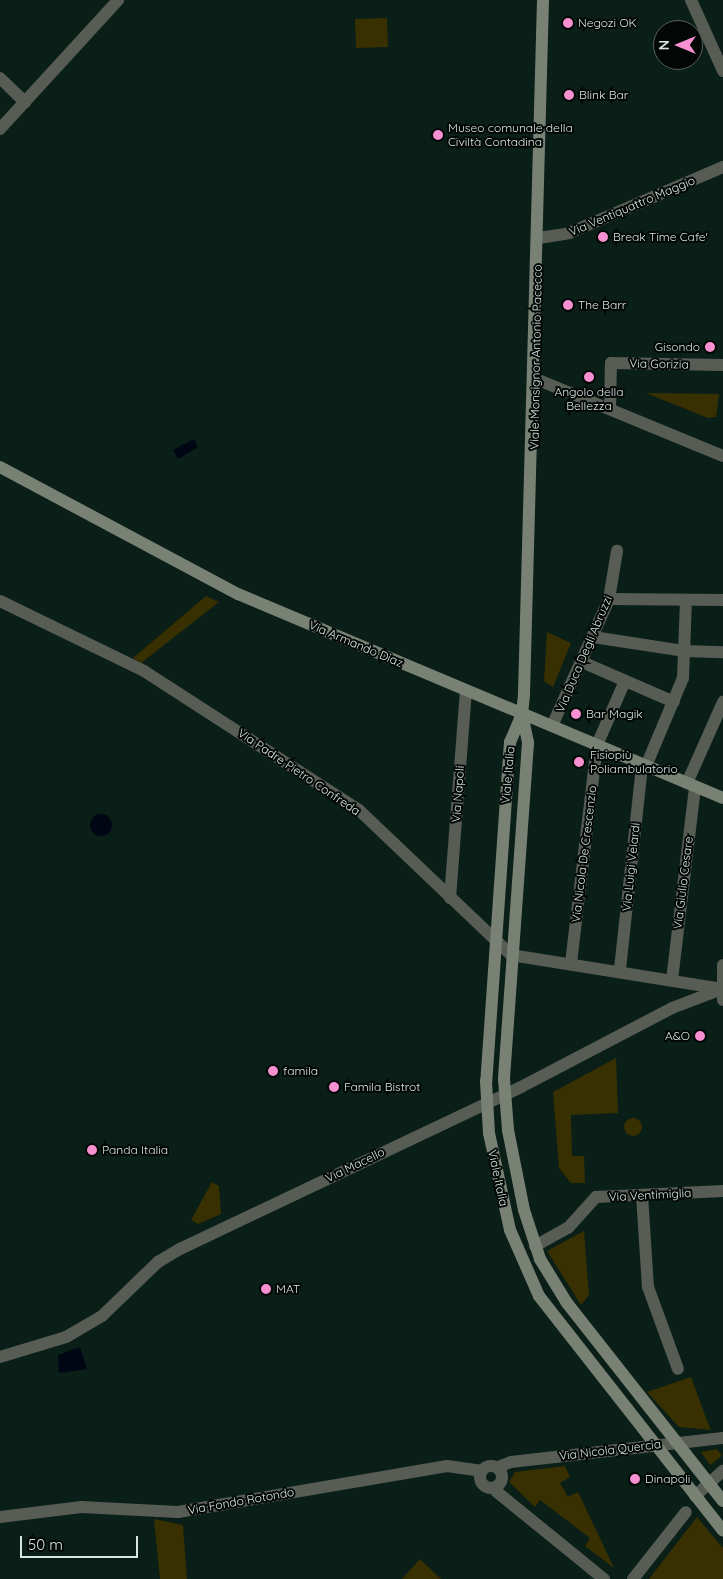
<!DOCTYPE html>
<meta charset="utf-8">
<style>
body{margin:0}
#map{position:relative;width:723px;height:1579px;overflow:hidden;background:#0a1f18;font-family:Quicksand,sans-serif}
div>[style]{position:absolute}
.green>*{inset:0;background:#383000;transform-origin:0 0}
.round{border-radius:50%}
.water>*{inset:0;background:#000614}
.street>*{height:12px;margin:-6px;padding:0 6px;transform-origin:6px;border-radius:6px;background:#575c54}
.street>.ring{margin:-6px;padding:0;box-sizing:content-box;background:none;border:12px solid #575c54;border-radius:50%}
.secondary>*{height:12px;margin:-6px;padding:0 6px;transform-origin:6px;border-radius:6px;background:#798174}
.dots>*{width:14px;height:14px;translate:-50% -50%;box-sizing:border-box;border:2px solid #020705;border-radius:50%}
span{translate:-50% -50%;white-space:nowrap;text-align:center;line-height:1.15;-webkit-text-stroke:4px #020705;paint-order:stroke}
.poi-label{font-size:12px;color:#d9e6e1}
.left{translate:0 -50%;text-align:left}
.right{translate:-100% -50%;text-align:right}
.street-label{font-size:12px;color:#d9e6e1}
.north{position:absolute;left:653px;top:20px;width:50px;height:50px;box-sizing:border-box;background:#020705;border:1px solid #58605d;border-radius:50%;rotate:270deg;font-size:14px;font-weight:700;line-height:20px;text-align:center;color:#d9e6e1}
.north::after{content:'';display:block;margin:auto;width:18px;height:22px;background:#f690d0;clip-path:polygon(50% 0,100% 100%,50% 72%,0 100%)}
.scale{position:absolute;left:20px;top:1536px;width:118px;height:22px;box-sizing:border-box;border:2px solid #d9e6e1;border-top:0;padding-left:6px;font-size:15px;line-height:18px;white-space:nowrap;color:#d9e6e1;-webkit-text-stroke:4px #020705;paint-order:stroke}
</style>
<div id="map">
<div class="green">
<div style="left:387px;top:18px;width:29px;height:32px;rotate:88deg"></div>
<div style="clip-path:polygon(646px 393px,719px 394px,716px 417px,708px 418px)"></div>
<div style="clip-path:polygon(206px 596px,219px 602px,141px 663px,133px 658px)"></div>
<div style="clip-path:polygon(547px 632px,571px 643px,553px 687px,544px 681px)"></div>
<div style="clip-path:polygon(616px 1058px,618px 1113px,571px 1115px,572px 1156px,584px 1156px,585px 1183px,571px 1183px,559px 1168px,553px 1092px)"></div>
<div class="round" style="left:624px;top:1118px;width:18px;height:18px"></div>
<div style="clip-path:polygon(212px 1182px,219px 1186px,221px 1214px,198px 1224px,191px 1220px)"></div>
<div style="clip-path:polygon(584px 1231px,589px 1295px,581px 1305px,547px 1251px)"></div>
<div style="clip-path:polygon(691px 1377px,706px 1418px,711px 1430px,679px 1427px,647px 1392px)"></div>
<div style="clip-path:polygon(717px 1449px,722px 1456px,710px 1465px,701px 1452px)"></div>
<div style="clip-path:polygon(565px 1466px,570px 1477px,560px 1483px,568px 1497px,578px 1492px,614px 1568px,585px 1546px,590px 1538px,540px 1500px,535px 1507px,509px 1482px,515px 1472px)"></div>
<div style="clip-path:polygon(697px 1517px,723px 1548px,723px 1579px,649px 1579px)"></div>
<div style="clip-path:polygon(154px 1519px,183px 1525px,187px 1579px,160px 1579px)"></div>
<div style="clip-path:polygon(420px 1559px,441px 1579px,402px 1579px)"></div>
</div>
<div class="water">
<div style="clip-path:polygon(194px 439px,198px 447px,178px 459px,173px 450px)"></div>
<div class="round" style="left:90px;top:814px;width:22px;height:22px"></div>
<div style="clip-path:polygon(80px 1347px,87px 1369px,59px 1373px,58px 1355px)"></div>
</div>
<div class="street">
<div style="left:691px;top:0;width:78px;rotate:65.7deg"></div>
<div style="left:0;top:78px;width:35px;rotate:44deg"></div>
<div style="left:0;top:129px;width:175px;rotate:-47.5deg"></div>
<div style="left:539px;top:238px;width:30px;rotate:-9deg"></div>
<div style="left:569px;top:233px;width:168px;rotate:-23.2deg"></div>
<div style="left:536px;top:379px;width:202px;rotate:22.4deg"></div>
<div style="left:610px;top:409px;width:46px;rotate:-88.8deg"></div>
<div style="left:611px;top:363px;width:112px;rotate:1deg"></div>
<div style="left:609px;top:599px;width:114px;rotate:0.5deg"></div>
<div style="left:0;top:601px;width:160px;rotate:25.9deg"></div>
<div style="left:144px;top:671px;width:256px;rotate:32.9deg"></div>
<div style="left:359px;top:810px;width:210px;rotate:43.6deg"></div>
<div style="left:511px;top:955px;width:215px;rotate:9.1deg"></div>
<div style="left:593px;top:637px;width:93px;rotate:8.7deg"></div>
<div style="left:685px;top:651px;width:38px;rotate:2deg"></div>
<div style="left:582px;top:662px;width:100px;rotate:23.5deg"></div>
<div style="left:552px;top:726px;width:139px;rotate:-65.8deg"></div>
<div style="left:609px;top:599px;width:49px;rotate:-80.5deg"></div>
<div style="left:646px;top:766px;width:95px;rotate:-67.2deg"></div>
<div style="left:683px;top:678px;width:78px;rotate:-87.8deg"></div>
<div style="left:687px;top:783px;width:89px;rotate:-66deg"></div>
<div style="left:450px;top:898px;width:208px;rotate:-85.6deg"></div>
<div style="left:571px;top:963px;width:220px;rotate:-83.2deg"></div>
<div style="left:597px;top:745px;width:70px;rotate:-66.4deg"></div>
<div style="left:723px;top:965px;width:35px;rotate:90deg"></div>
<div style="left:620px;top:969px;width:205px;rotate:-83.8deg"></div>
<div style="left:672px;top:980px;width:195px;rotate:-83.2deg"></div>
<div style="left:642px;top:1195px;width:92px;rotate:86.3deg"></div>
<div style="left:648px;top:1287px;width:87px;rotate:69.9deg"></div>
<div style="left:535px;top:1246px;width:38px;rotate:-29deg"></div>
<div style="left:568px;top:1228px;width:42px;rotate:-47.9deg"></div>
<div style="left:596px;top:1197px;width:127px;rotate:-2.7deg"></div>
<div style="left:0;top:1357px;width:69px;rotate:-16.9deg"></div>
<div style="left:66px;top:1337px;width:42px;rotate:-30.3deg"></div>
<div style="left:102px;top:1316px;width:78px;rotate:-44deg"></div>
<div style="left:158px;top:1262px;width:26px;rotate:-31deg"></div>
<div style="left:180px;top:1249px;width:378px;rotate:-25.4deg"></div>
<div style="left:521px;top:1087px;width:170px;rotate:-27.6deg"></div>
<div style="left:672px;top:1008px;width:53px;rotate:-20.8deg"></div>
<div class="ring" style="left:480px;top:1466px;width:10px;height:10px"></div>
<div style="left:498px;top:1467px;width:14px;rotate:-21deg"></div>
<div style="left:511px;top:1462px;width:213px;rotate:-6.5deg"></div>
<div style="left:496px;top:1487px;width:5px;rotate:79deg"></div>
<div style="left:497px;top:1492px;width:138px;rotate:39.1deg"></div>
<div style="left:695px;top:1496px;width:38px;rotate:-42deg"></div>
<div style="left:0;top:1517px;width:82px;rotate:-7deg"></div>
<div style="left:81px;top:1507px;width:97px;rotate:3deg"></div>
<div style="left:178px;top:1512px;width:273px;rotate:-9.7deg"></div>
<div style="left:447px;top:1466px;width:34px;rotate:8deg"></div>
<div style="left:633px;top:1579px;width:85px;rotate:-51.7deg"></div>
</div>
<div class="secondary">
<div style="left:543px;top:0;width:695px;rotate:91.57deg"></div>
<div style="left:524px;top:695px;width:19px;rotate:96deg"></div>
<div style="left:522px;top:714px;width:30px;rotate:113deg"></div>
<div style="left:510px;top:742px;width:340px;rotate:94deg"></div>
<div style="left:486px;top:1081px;width:52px;rotate:86.7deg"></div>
<div style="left:489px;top:1133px;width:99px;rotate:77.8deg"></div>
<div style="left:510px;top:1230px;width:72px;rotate:66.3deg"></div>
<div style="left:539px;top:1296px;width:298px;rotate:51.9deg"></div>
<div style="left:0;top:467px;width:270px;rotate:28.1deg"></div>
<div style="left:238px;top:594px;width:526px;rotate:22.81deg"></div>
<div style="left:522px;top:714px;width:30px;rotate:78deg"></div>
<div style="left:528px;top:743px;width:337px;rotate:94.1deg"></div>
<div style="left:504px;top:1079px;width:51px;rotate:85.5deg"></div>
<div style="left:508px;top:1130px;width:82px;rotate:78.7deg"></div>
<div style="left:524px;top:1210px;width:52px;rotate:71.9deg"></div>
<div style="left:540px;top:1259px;width:52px;rotate:58.5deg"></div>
<div style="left:567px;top:1303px;width:252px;rotate:51.8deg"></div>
</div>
<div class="dots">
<div style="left:568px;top:23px;background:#f690d0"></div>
<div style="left:569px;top:95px;background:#f690d0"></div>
<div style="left:438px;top:135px;background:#f690d0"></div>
<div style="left:603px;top:237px;background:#f690d0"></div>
<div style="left:568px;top:305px;background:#f690d0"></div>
<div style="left:710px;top:347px;background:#f690d0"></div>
<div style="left:589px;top:377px;background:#f690d0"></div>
<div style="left:576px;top:714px;background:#f690d0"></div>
<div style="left:579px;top:762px;background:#f690d0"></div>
<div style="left:700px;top:1036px;background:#f690d0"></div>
<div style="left:273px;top:1071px;background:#f690d0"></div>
<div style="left:334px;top:1087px;background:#f690d0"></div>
<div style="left:92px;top:1150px;background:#f690d0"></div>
<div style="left:266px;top:1289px;background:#f690d0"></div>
<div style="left:635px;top:1479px;background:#f690d0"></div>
</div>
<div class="poi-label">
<span class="left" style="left:578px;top:23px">Negozi OK</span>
<span class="left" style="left:579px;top:95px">Blink Bar</span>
<span class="left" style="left:448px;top:135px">Museo comunale della<br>Civiltà Contadina</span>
<span class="left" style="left:613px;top:237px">Break Time Cafe'</span>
<span class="left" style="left:578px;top:305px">The Barr</span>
<span class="right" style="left:700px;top:347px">Gisondo</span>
<span style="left:589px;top:399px">Angolo della<br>Bellezza</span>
<span class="left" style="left:586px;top:714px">Bar Magik</span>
<span class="left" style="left:590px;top:762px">Fisiopiù<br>Poliambulatorio</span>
<span class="right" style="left:690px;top:1036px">A&amp;O</span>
<span class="left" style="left:283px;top:1071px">famila</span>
<span class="left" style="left:344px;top:1087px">Famila Bistrot</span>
<span class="left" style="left:102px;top:1150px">Panda Italia</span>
<span class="left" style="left:276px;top:1289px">MAT</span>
<span class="left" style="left:645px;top:1479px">Dinapoli</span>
</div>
<div class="street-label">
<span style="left:632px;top:206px;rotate:-23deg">Via Ventiquattro Maggio</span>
<span style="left:536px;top:357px;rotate:-89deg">Viale Monsignor Antonio Pacecco</span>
<span style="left:659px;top:364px;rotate:1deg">Via Gorizia</span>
<span style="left:356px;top:644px;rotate:23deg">Via Armando Diaz</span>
<span style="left:584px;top:654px;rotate:-67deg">Via Duca Degli Abruzzi</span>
<span style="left:299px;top:772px;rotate:34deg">Via Padre Pietro Confreda</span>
<span style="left:508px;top:775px;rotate:-85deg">Viale Italia</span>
<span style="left:458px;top:794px;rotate:-86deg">Via Napoli</span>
<span style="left:584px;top:854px;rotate:-83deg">Via Nicola De Crescenzio</span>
<span style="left:631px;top:867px;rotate:-84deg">Via Luigi Velardi</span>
<span style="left:683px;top:883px;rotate:-83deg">Via Giulio Cesare</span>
<span style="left:355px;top:1165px;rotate:-26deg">Via Macello</span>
<span style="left:498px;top:1178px;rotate:78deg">Viale Italia</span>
<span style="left:650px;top:1195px;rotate:-3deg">Via Ventimiglia</span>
<span style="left:610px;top:1450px;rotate:-7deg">Via Nicola Quercia</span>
<span style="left:241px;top:1501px;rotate:-10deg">Via Fondo Rotondo</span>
</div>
<div class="north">N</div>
<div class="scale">50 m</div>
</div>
